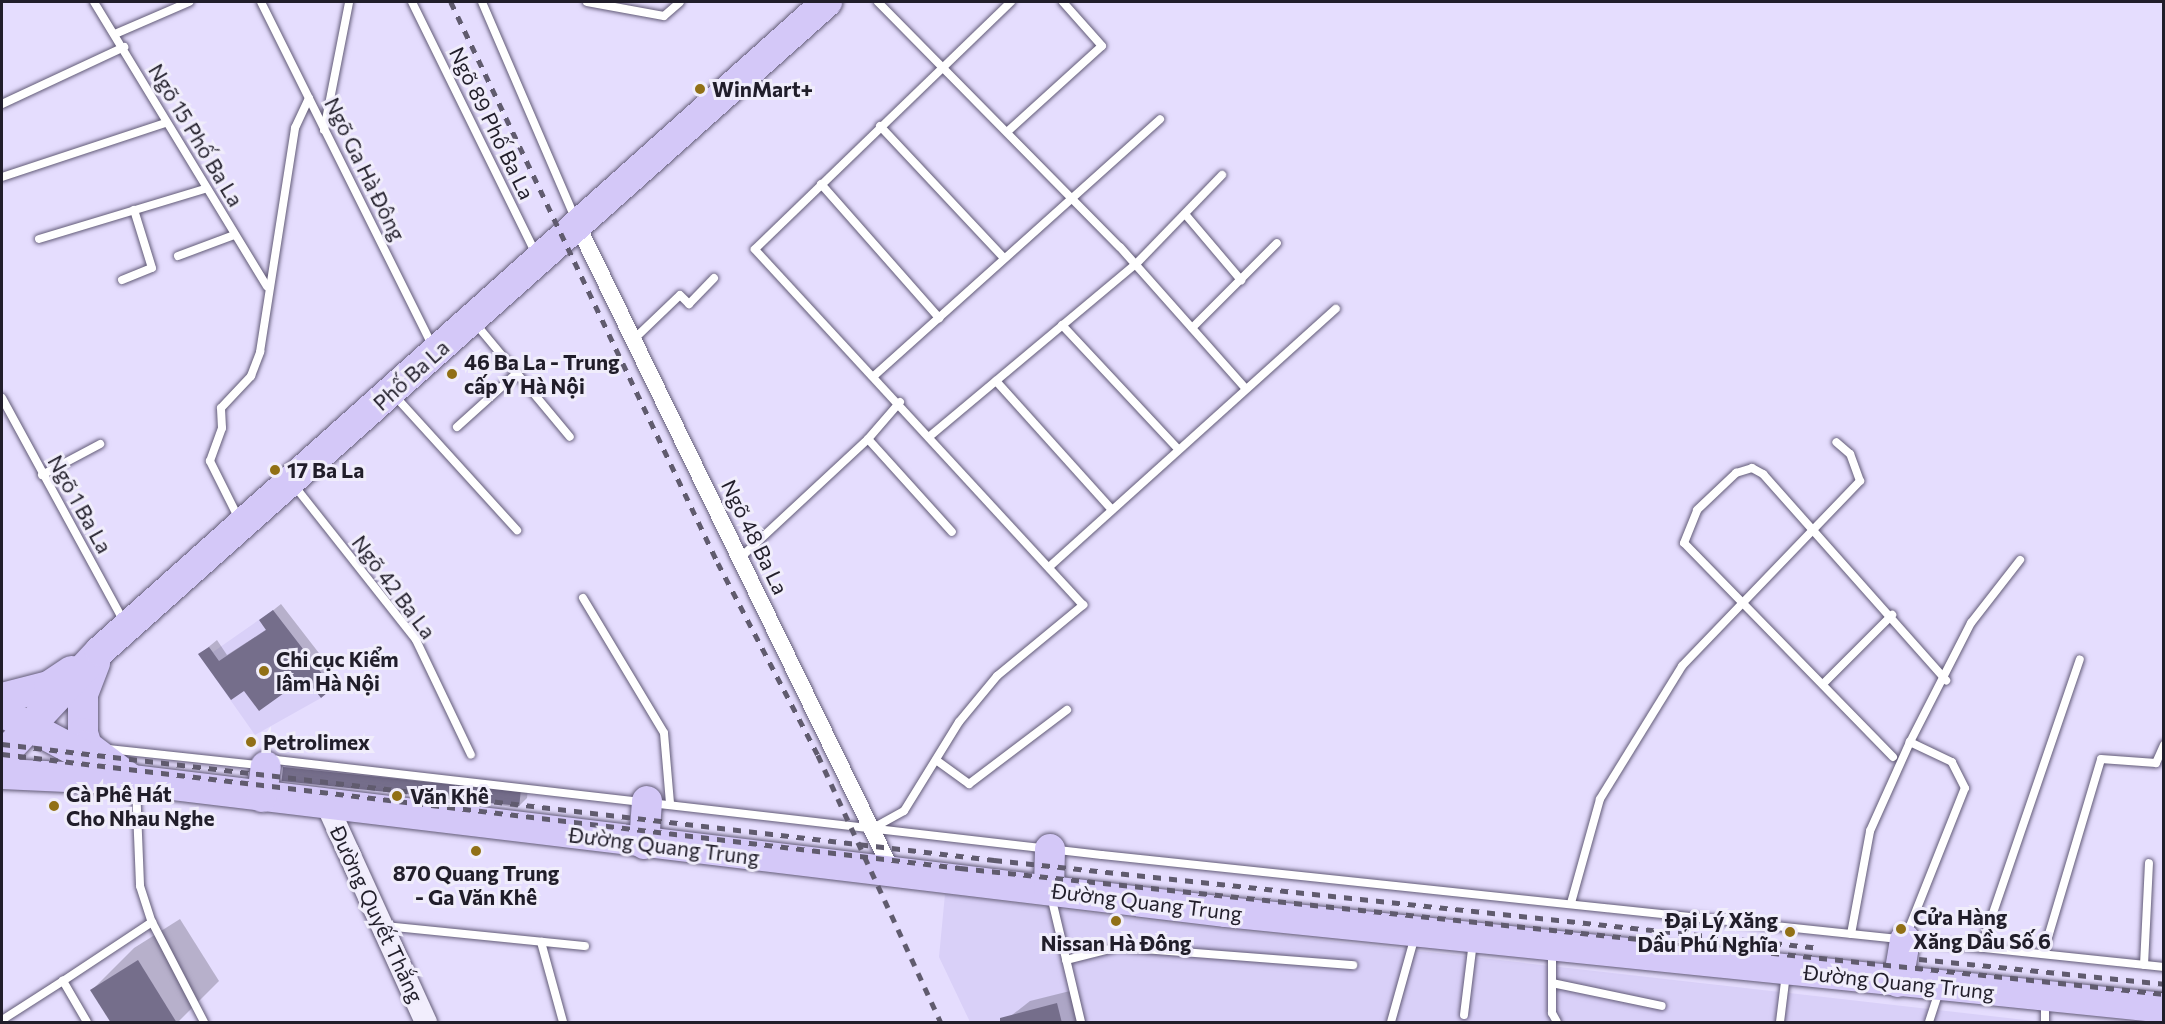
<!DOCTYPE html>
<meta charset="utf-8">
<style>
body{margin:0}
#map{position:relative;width:2165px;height:1024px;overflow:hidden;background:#e5ddfe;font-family:Commissioner,sans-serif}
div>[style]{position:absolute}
.built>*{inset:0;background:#d9d0f8}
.shadow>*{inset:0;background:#0003}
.building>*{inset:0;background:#756e8b;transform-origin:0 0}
.roads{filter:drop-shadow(0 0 2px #625b77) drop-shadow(0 0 2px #625b77)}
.lane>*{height:8px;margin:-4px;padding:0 4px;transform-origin:4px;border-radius:4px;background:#fff}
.street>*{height:16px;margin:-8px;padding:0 8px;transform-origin:8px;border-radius:8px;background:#fff}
.secondary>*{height:22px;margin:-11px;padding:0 11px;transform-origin:11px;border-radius:11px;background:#f2eefd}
.highway>*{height:30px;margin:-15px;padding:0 15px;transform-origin:15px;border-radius:15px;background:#d4c8f8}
.rail>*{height:4.5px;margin-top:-2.25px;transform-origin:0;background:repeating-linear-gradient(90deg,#605b6e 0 8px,transparent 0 16px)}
.dots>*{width:16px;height:16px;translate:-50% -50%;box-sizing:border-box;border:3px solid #f0edfb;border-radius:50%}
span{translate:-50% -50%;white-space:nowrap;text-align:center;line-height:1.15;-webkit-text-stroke:6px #f0edfb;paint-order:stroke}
.poi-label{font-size:21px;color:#211e2a;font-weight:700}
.left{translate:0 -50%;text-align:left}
.right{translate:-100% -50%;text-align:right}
.street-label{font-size:21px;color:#211e2a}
.frame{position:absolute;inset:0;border:3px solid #211e2a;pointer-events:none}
</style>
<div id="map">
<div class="built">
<div style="clip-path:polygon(273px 610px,321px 698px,255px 735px,198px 654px,209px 647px,213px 652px)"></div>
<div style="clip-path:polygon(945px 894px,1121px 917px,2043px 1022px,970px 1022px,939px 957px)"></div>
</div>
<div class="shadow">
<div style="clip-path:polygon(281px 604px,339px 679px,332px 687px,305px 676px,245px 689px,200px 654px,217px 640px,227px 655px,267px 629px,261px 620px)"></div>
<div style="clip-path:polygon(294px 758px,528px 788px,527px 798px,517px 808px,284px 768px)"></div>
<div style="clip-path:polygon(180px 919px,219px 981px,178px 1022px,113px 1022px,92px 990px,134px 948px)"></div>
<div style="clip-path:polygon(1070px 991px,1078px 1022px,1003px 1022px,1030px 1001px)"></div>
</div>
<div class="building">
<div style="clip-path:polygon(273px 610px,333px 688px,321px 698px,305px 678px,259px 711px,244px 691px,231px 700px,198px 654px,209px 647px,219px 661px,266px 630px,259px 620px)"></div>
<div style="left:283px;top:767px;width:239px;height:14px;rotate:6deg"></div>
<div style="clip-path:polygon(138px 960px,177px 1023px,111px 1023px,90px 990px)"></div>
<div style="clip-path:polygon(1057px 1003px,1062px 1023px,1000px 1023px,1000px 1018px)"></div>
</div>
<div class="roads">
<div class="lane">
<div style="left:94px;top:2px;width:333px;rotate:58.7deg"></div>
<div style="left:261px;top:2px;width:385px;rotate:63.5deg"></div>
<div style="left:412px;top:2px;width:281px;rotate:63.8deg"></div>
<div style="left:482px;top:2px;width:235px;rotate:66.7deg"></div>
<div style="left:587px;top:2px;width:78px;rotate:10.3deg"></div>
<div style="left:664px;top:16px;width:21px;rotate:-41deg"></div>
<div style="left:878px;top:2px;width:344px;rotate:45.4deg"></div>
<div style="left:1120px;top:247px;width:188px;rotate:48.4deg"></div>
<div style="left:115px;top:34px;width:81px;rotate:-23.4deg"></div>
<div style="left:2px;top:104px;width:135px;rotate:-25deg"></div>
<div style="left:880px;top:126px;width:181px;rotate:46.8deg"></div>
<div style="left:324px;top:130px;width:130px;rotate:-78.9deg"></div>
<div style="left:1007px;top:132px;width:128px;rotate:-42.2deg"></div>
<div style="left:1102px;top:46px;width:59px;rotate:-131.6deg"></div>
<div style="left:2px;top:177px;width:172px;rotate:-18.3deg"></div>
<div style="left:821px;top:184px;width:179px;rotate:48.6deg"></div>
<div style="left:1185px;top:214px;width:87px;rotate:49.7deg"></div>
<div style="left:39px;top:239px;width:173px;rotate:-16.8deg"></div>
<div style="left:178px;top:256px;width:60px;rotate:-20.6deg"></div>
<div style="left:122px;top:280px;width:32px;rotate:-22deg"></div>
<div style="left:152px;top:268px;width:61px;rotate:-107.2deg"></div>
<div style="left:475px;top:323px;width:148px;rotate:50.2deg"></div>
<div style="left:1062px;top:325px;width:170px;rotate:46.9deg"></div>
<div style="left:1192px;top:328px;width:120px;rotate:-45deg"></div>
<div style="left:632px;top:341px;width:66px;rotate:-43.8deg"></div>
<div style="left:680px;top:295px;width:13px;rotate:45deg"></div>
<div style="left:689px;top:304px;width:36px;rotate:-46deg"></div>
<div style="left:875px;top:375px;width:383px;rotate:-41.9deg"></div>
<div style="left:996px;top:381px;width:173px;rotate:48deg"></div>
<div style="left:394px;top:395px;width:183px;rotate:47.7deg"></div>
<div style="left:2px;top:398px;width:257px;rotate:61.4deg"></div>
<div style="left:900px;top:402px;width:49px;rotate:130.9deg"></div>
<div style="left:868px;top:439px;width:125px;rotate:47.9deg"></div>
<div style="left:457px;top:427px;width:81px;rotate:-42deg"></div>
<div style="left:930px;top:436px;width:268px;rotate:-39.9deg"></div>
<div style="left:1136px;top:264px;width:124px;rotate:-46deg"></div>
<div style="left:42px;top:475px;width:66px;rotate:-28.1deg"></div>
<div style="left:293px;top:484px;width:199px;rotate:51.7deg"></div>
<div style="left:416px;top:640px;width:127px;rotate:64.4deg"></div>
<div style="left:239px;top:519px;width:65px;rotate:-116.6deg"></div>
<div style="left:210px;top:461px;width:35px;rotate:-70deg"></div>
<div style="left:222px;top:428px;width:20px;rotate:-93deg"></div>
<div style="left:221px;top:408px;width:44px;rotate:-46.8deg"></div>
<div style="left:251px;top:376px;width:26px;rotate:-69deg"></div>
<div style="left:260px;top:352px;width:227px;rotate:-81.1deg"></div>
<div style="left:295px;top:128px;width:33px;rotate:-65deg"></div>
<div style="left:740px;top:558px;width:175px;rotate:-42.9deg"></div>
<div style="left:1049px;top:567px;width:386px;rotate:-42deg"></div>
<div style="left:583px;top:598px;width:157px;rotate:59deg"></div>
<div style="left:664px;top:733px;width:70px;rotate:85.1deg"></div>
<div style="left:1823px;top:684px;width:98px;rotate:-45deg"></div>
<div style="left:108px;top:749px;width:159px;rotate:6.1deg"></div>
<div style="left:266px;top:766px;width:12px;rotate:-31deg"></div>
<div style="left:276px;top:760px;width:831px;rotate:6.56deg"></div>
<div style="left:1102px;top:855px;width:1068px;rotate:6.02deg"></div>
<div style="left:1893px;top:757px;width:299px;rotate:-134.3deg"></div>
<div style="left:1684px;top:543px;width:35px;rotate:-68deg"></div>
<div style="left:1697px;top:510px;width:54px;rotate:-43.5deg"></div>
<div style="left:1736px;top:473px;width:17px;rotate:-17deg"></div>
<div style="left:1752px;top:468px;width:13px;rotate:29deg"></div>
<div style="left:1763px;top:474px;width:276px;rotate:48.4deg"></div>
<div style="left:936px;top:760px;width:41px;rotate:36deg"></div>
<div style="left:969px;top:784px;width:123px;rotate:-37.1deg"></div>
<div style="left:136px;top:785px;width:101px;rotate:87.7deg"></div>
<div style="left:140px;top:886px;width:38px;rotate:72deg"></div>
<div style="left:152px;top:922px;width:113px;rotate:62.5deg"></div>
<div style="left:875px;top:827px;width:33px;rotate:-29deg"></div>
<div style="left:904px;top:811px;width:105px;rotate:-58.3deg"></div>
<div style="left:959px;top:722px;width:60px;rotate:-50.4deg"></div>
<div style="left:997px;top:676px;width:112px;rotate:-39.5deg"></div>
<div style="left:1083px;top:605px;width:484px;rotate:-132.7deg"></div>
<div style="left:755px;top:249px;width:356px;rotate:-44deg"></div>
<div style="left:1051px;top:896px;width:130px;rotate:76.6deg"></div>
<div style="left:1571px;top:903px;width:108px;rotate:-74.4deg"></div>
<div style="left:1600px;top:799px;width:156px;rotate:-58.3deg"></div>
<div style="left:1682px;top:666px;width:257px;rotate:-46.1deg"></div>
<div style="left:1860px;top:481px;width:29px;rotate:-110deg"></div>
<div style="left:1850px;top:454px;width:18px;rotate:-139deg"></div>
<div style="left:384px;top:926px;width:202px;rotate:5.7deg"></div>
<div style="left:1851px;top:934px;width:105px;rotate:-79.5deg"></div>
<div style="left:1870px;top:831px;width:98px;rotate:-65.8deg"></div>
<div style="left:1910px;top:742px;width:134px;rotate:-62.9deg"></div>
<div style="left:1971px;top:623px;width:80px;rotate:-52.1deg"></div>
<div style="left:1906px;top:936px;width:159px;rotate:-68.3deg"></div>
<div style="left:1965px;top:788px;width:29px;rotate:-117deg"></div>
<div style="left:1952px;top:762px;width:47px;rotate:-154.5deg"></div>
<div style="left:541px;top:942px;width:83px;rotate:74.6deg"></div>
<div style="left:1981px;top:948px;width:305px;rotate:-71.1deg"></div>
<div style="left:1552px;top:949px;width:64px;rotate:90deg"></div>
<div style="left:1552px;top:1013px;width:10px;rotate:61deg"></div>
<div style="left:2043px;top:954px;width:203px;rotate:-73.4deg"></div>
<div style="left:2101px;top:759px;width:55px;rotate:4.2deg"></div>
<div style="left:2156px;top:763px;width:20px;rotate:-66deg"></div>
<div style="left:1066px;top:960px;width:54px;rotate:-14deg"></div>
<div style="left:1118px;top:947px;width:236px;rotate:4.4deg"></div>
<div style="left:2144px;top:965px;width:102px;rotate:-87.2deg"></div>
<div style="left:1552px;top:983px;width:112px;rotate:11.8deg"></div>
<div style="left:2045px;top:1001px;width:21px;rotate:90deg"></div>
<div style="left:1464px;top:1015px;width:74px;rotate:-83deg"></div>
<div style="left:2px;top:1020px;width:72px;rotate:-32.6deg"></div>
<div style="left:87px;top:1022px;width:48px;rotate:-120.3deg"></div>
<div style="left:63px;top:981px;width:107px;rotate:-33.5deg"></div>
<div style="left:1391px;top:1022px;width:89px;rotate:-74.4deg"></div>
<div style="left:1780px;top:1022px;width:48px;rotate:-82.9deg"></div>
<div style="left:1929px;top:1022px;width:33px;rotate:-72deg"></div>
</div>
<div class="street">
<div style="left:577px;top:224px;width:720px;rotate:64.04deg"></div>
</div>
<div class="secondary">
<div style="left:327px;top:805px;width:239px;rotate:65.5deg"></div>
</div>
<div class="highway">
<div style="left:95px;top:663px;width:33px;rotate:111deg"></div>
<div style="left:83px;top:694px;width:39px;rotate:90deg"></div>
<div style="left:83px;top:733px;width:14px;rotate:73deg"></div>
<div style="left:87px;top:746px;width:56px;rotate:37.1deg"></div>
<div style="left:2px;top:698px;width:49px;rotate:-14.3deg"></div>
<div style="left:49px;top:686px;width:27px;rotate:-34deg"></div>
<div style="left:2px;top:712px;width:111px;rotate:28deg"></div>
<div style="left:2px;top:756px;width:144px;rotate:-47deg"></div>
<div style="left:100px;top:651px;width:975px;rotate:-41.76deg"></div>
<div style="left:2px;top:774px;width:130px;rotate:2.6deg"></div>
<div style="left:132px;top:780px;width:1102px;rotate:6.88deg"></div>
<div style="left:1226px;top:912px;width:943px;rotate:5.84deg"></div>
<div style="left:262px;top:797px;width:31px;rotate:-83deg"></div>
<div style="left:644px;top:844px;width:43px;rotate:-86deg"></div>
<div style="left:1049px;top:890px;width:41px;rotate:-88.6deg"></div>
<div style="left:1898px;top:982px;width:43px;rotate:-80.5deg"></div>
</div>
</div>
<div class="rail">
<div style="left:451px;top:2px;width:621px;rotate:64.55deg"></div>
<div style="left:718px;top:563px;width:216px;rotate:62.5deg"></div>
<div style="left:818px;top:755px;width:294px;rotate:65.3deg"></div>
<div style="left:2px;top:744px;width:999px;rotate:6.67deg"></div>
<div style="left:994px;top:860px;width:831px;rotate:6.08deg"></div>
<div style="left:2px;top:754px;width:965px;rotate:6.79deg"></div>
<div style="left:960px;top:868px;width:1211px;rotate:5.97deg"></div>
<div style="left:1919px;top:959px;width:246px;rotate:5.8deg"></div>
</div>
<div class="dots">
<div style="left:700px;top:89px;background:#917016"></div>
<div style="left:452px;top:374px;background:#917016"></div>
<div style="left:275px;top:470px;background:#917016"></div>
<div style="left:264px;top:671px;background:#917016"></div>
<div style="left:251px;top:742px;background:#917016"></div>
<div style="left:397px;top:796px;background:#917016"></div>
<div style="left:54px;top:806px;background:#917016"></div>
<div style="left:476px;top:851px;background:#917016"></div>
<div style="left:1116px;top:921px;background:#917016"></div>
<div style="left:1901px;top:929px;background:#917016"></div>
<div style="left:1790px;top:932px;background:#917016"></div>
</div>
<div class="poi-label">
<span class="left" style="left:712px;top:89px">WinMart+</span>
<span class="left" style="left:464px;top:374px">46 Ba La - Trung<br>cấp Y Hà Nội</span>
<span class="left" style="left:287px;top:470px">17 Ba La</span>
<span class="left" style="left:276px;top:671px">Chi cục Kiểm<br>lâm Hà Nội</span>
<span class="left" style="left:263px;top:742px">Petrolimex</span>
<span class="left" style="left:66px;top:806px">Cà Phê Hát<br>Cho Nhau Nghe</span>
<span class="left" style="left:410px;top:796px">Văn Khê</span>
<span style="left:476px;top:885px">870 Quang Trung<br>- Ga Văn Khê</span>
<span class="left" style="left:1913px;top:929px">Cửa Hàng<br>Xăng Dầu Số 6</span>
<span class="right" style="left:1778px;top:932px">Đại Lý Xăng<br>Dầu Phú Nghĩa</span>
<span style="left:1116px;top:943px">Nissan Hà Đông</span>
</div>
<div class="street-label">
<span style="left:492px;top:123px;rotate:64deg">Ngõ 89 Phố Ba La</span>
<span style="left:196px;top:135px;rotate:59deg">Ngõ 15 Phố Ba La</span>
<span style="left:365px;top:169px;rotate:64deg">Ngõ Ga Hà Đông</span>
<span style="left:411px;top:375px;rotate:-42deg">Phố Ba La</span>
<span style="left:80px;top:504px;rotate:61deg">Ngõ 1 Ba La</span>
<span style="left:755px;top:537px;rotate:64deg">Ngõ 48 Ba La</span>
<span style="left:394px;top:587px;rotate:53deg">Ngõ 42 Ba La</span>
<span style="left:664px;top:846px;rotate:7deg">Đường Quang Trung</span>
<span style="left:1147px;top:902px;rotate:7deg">Đường Quang Trung</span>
<span style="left:377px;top:914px;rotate:65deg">Đường Quyết Thắng</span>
<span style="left:1899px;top:982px;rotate:6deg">Đường Quang Trung</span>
</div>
<div class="frame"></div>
</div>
